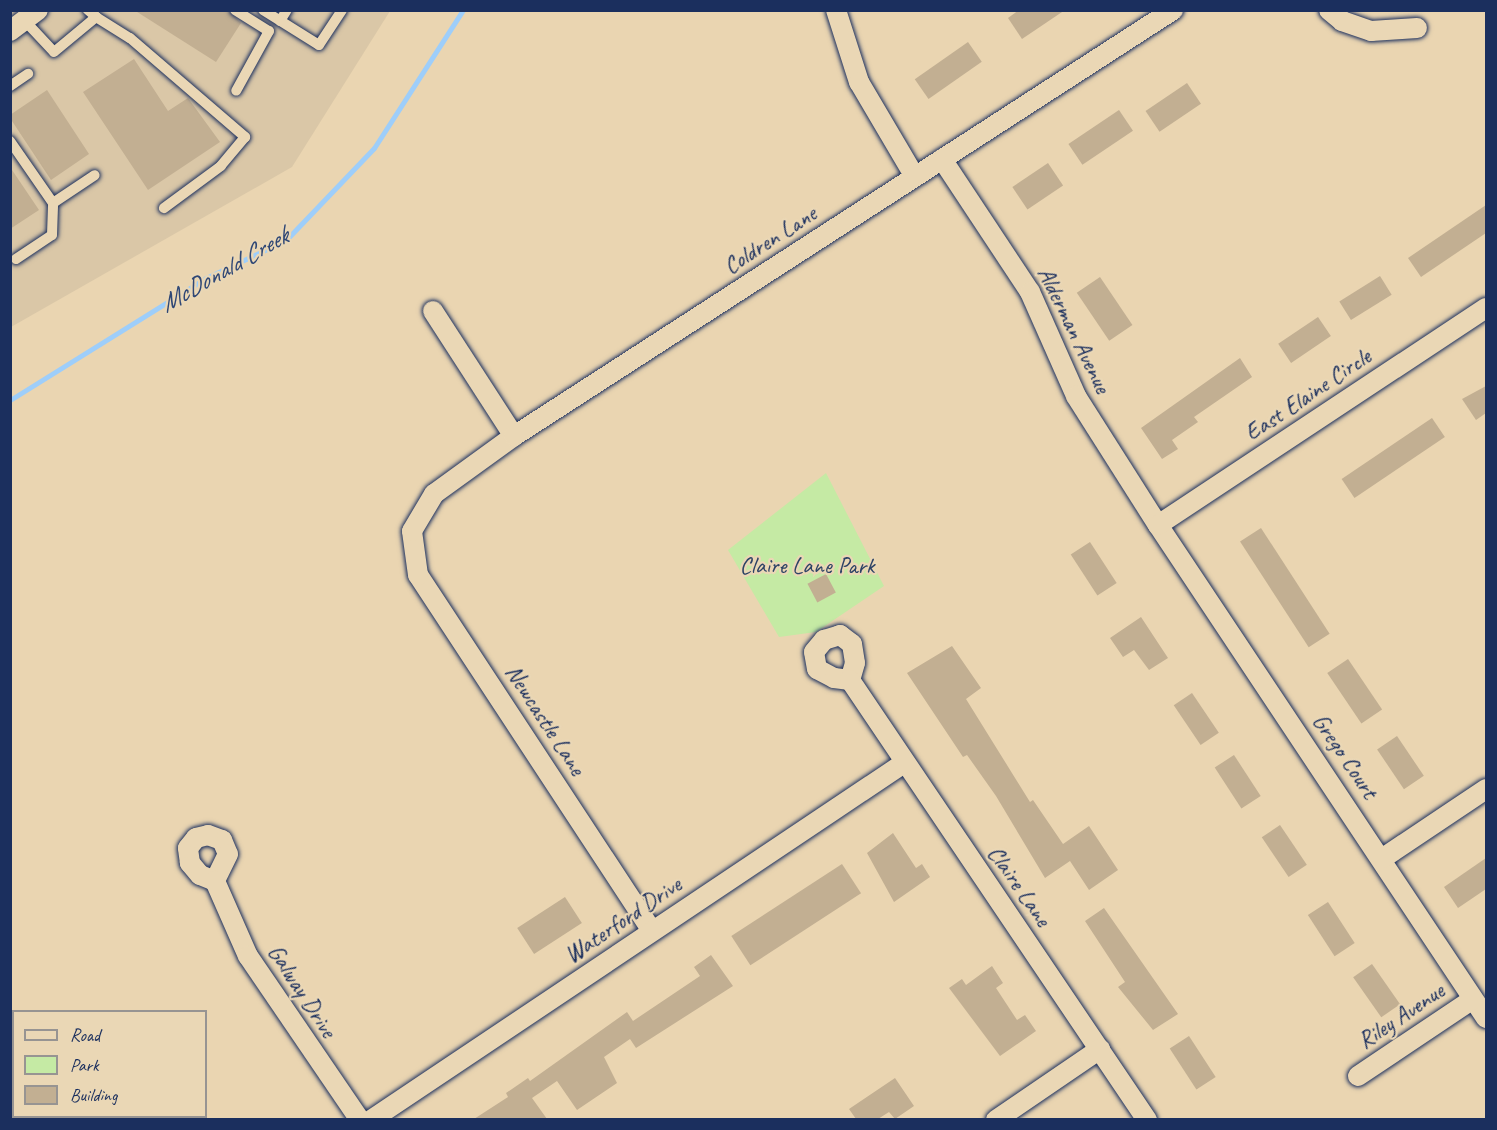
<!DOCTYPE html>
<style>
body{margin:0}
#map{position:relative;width:1497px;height:1130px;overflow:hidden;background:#ead5b1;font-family:Caveat,sans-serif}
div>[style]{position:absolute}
.built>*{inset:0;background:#dac7a7}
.green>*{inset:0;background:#c5eaa4}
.stream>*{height:5px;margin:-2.5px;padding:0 2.5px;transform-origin:2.5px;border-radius:2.5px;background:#9ecefa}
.building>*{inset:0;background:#c2af92;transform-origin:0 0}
.roads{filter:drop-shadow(0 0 2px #1b2f5e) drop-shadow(0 0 2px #1b2f5e)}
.service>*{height:10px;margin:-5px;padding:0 5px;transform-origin:5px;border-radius:5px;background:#ead7b5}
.minor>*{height:20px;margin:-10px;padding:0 10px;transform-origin:10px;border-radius:10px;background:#ead7b5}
span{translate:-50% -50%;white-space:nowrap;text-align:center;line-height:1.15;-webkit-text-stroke:4.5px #ead7b5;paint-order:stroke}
.street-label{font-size:24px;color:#1b2f5e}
.park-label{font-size:24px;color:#2c4265}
.water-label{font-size:26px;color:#2f4775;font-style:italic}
.frame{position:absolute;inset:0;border:12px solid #1b2f5e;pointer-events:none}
.legend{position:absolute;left:12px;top:1010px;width:195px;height:108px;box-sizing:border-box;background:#ead7b5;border:2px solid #979492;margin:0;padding:8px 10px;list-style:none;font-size:18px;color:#1b2f5e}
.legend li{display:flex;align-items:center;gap:12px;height:30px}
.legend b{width:30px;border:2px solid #979492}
</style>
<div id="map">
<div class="built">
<div style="clip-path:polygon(11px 11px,390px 11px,292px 167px,11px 327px)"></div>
</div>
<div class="green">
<div style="clip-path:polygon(826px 473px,884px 586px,816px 632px,779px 637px,728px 550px)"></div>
</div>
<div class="stream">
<div style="left:10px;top:400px;width:231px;rotate:-31.9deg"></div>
<div style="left:206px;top:278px;width:89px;rotate:-25.4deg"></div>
<div style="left:286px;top:240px;width:127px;rotate:-46.3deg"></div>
<div style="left:374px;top:148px;width:164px;rotate:-57.2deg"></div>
</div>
<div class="building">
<div style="clip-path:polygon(134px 10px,228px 10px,241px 23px,216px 62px)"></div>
<div style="clip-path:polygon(1019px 10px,1065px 10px,1022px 39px,1008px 18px)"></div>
<div style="left:968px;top:42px;width:24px;height:65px;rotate:55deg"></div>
<div style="clip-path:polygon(134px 59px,168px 111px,188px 98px,220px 142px,148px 190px,83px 92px)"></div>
<div style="left:1187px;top:83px;width:25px;height:50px;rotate:56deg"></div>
<div style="clip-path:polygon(47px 90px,89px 154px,51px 180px,10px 118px,10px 115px)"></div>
<div style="left:1119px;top:110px;width:25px;height:61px;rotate:56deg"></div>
<div style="left:1048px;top:163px;width:27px;height:43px;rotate:56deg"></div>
<div style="clip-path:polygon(10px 167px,39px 210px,10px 229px)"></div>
<div style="clip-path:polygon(1486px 205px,1486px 233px,1421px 277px,1408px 258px)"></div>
<div style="left:1380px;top:276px;width:22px;height:48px;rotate:58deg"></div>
<div style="left:1100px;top:277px;width:58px;height:28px;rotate:56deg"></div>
<div style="left:1318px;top:317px;width:23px;height:48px;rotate:56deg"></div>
<div style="clip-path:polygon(1240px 358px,1252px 377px,1194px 417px,1198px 422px,1172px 440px,1178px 449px,1162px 459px,1141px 428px)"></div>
<div style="clip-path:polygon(1486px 386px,1486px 413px,1476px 420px,1462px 399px)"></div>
<div style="left:1432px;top:418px;width:23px;height:109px;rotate:56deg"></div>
<div style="left:1261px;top:528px;width:126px;height:25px;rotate:57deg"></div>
<div style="left:1090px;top:542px;width:49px;height:23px;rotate:57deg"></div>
<div style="left:826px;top:574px;width:21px;height:21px;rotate:62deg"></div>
<div style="clip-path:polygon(1141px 617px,1168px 658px,1149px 670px,1134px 650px,1123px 657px,1110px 638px)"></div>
<div style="clip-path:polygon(952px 646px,981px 688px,966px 699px,1030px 802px,1033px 800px,1063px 844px,1089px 826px,1118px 870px,1089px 890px,1070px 861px,1045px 878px,996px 796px,967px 755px,963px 757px,907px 673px)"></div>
<div style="left:1348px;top:659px;width:61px;height:25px;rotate:56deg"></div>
<div style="left:1192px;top:693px;width:48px;height:22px;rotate:56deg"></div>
<div style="left:1397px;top:736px;width:48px;height:24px;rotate:56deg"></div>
<div style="left:1234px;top:755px;width:49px;height:23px;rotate:57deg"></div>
<div style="left:1280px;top:825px;width:48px;height:22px;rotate:56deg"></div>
<div style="clip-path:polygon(893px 833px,916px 868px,922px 864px,930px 877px,894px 902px,867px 853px)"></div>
<div style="clip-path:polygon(1486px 858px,1486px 889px,1458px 908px,1444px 887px)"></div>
<div style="left:842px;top:864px;width:35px;height:132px;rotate:57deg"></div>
<div style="left:565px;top:897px;width:31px;height:57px;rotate:57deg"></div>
<div style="left:1328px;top:902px;width:49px;height:24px;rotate:57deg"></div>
<div style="clip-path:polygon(1104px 908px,1178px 1014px,1153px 1030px,1118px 987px,1125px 982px,1085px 921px)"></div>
<div style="clip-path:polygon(711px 955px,733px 986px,636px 1048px,630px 1039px,604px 1057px,617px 1083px,577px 1110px,557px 1081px,532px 1098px,547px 1119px,474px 1119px,508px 1097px,506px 1093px,528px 1078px,530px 1081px,627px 1012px,633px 1021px,700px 976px,694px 967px)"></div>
<div style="left:1372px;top:964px;width:49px;height:23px;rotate:55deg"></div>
<div style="clip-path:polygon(992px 966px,1003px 983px,996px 988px,1017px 1020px,1025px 1015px,1036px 1031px,1000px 1056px,949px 988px,962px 979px,966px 985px)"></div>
<div style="left:1189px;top:1036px;width:49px;height:23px;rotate:57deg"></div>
<div style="clip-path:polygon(895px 1078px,914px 1106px,895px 1119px,889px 1112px,878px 1119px,856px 1119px,849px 1109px)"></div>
</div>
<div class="roads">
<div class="service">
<div style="left:235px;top:10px;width:40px;rotate:32deg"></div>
<div style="left:269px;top:31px;width:68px;rotate:118.8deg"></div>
<div style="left:263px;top:10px;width:66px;rotate:32deg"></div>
<div style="left:319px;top:45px;width:42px;rotate:-56.7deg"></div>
<div style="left:96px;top:17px;width:40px;rotate:32deg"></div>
<div style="left:130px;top:38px;width:152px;rotate:40.7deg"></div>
<div style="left:245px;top:137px;width:38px;rotate:130deg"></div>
<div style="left:221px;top:166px;width:71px;rotate:143.6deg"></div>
<div style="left:25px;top:21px;width:42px;rotate:46.9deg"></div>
<div style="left:54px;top:52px;width:55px;rotate:-39.8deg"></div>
<div style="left:96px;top:17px;width:11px;rotate:-139deg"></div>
<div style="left:280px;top:21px;width:13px;rotate:-58deg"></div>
<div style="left:10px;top:86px;width:22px;rotate:-34deg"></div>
<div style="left:10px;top:141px;width:75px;rotate:55.3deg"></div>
<div style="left:53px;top:203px;width:50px;rotate:-33.7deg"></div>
<div style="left:16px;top:259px;width:43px;rotate:-33.7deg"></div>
<div style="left:52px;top:235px;width:32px;rotate:-88deg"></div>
</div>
<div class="minor">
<div style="left:836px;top:10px;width:76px;rotate:72.3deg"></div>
<div style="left:859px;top:82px;width:110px;rotate:59.5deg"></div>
<div style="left:1329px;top:10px;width:17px;rotate:40deg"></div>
<div style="left:1342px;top:21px;width:31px;rotate:19deg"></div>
<div style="left:1371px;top:31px;width:46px;rotate:-3.7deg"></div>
<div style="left:10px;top:31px;width:35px;rotate:-37deg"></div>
<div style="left:942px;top:159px;width:159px;rotate:56.5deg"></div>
<div style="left:1030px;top:292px;width:114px;rotate:66.1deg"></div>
<div style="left:1076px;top:396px;width:153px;rotate:57.6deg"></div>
<div style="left:1158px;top:525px;width:592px;rotate:56.36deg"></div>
<div style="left:433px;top:311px;width:149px;rotate:57.1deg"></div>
<div style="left:1158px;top:525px;width:393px;rotate:-33.5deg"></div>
<div style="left:840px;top:635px;width:15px;rotate:37deg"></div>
<div style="left:852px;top:644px;width:19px;rotate:81deg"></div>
<div style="left:855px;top:663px;width:18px;rotate:106deg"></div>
<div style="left:850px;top:680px;width:16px;rotate:-173deg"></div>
<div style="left:834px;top:678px;width:19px;rotate:-152deg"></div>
<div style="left:817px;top:669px;width:17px;rotate:-100deg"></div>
<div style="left:814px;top:652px;width:16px;rotate:-50deg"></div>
<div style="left:824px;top:640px;width:17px;rotate:-17deg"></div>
<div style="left:850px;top:680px;width:531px;rotate:55.98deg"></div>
<div style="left:208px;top:835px;width:15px;rotate:20deg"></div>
<div style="left:222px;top:840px;width:15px;rotate:67deg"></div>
<div style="left:228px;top:854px;width:30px;rotate:116deg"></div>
<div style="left:215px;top:881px;width:16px;rotate:-158deg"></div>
<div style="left:200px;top:875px;width:16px;rotate:-130deg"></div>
<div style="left:190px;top:863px;width:15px;rotate:-98deg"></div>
<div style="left:188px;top:848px;width:13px;rotate:-51deg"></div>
<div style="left:196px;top:838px;width:12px;rotate:-14deg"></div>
<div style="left:1383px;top:858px;width:124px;rotate:-33.8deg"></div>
<div style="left:215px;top:881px;width:82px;rotate:66.3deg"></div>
<div style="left:248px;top:956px;width:199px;rotate:55.7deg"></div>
<div style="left:652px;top:931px;width:426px;rotate:-123.3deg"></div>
<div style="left:418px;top:575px;width:44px;rotate:-97.8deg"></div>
<div style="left:412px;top:531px;width:43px;rotate:-59.3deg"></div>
<div style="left:434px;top:494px;width:99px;rotate:-35.9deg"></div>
<div style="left:514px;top:436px;width:785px;rotate:-32.88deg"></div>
<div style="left:1358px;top:1076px;width:138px;rotate:-33.8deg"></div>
<div style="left:371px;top:1120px;width:642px;rotate:-33.81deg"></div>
<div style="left:996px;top:1120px;width:126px;rotate:-34.3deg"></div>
</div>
</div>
<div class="street-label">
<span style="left:770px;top:240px;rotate:-33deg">Coldren Lane</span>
<span style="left:1074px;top:330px;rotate:64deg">Alderman Avenue</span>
<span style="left:1308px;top:395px;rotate:-34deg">East Elaine Circle</span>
<span style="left:545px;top:720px;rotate:57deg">Newcastle Lane</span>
<span style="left:1345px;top:756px;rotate:56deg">Grego Court</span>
<span style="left:1019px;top:886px;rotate:55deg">Claire Lane</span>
<span style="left:623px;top:920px;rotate:-34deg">Waterford Drive</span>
<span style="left:302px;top:991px;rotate:57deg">Galway Drive</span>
<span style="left:1401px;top:1016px;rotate:-34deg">Riley Avenue</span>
</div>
<div class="park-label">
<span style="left:807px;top:566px">Claire Lane Park</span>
</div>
<div class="water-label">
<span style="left:224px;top:270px;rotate:-30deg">McDonald Creek</span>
</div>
<div class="frame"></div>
<ul class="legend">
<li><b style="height:8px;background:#ead7b5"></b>Road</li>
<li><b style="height:16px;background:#c5eaa4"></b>Park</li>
<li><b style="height:16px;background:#c2af92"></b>Building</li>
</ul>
</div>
